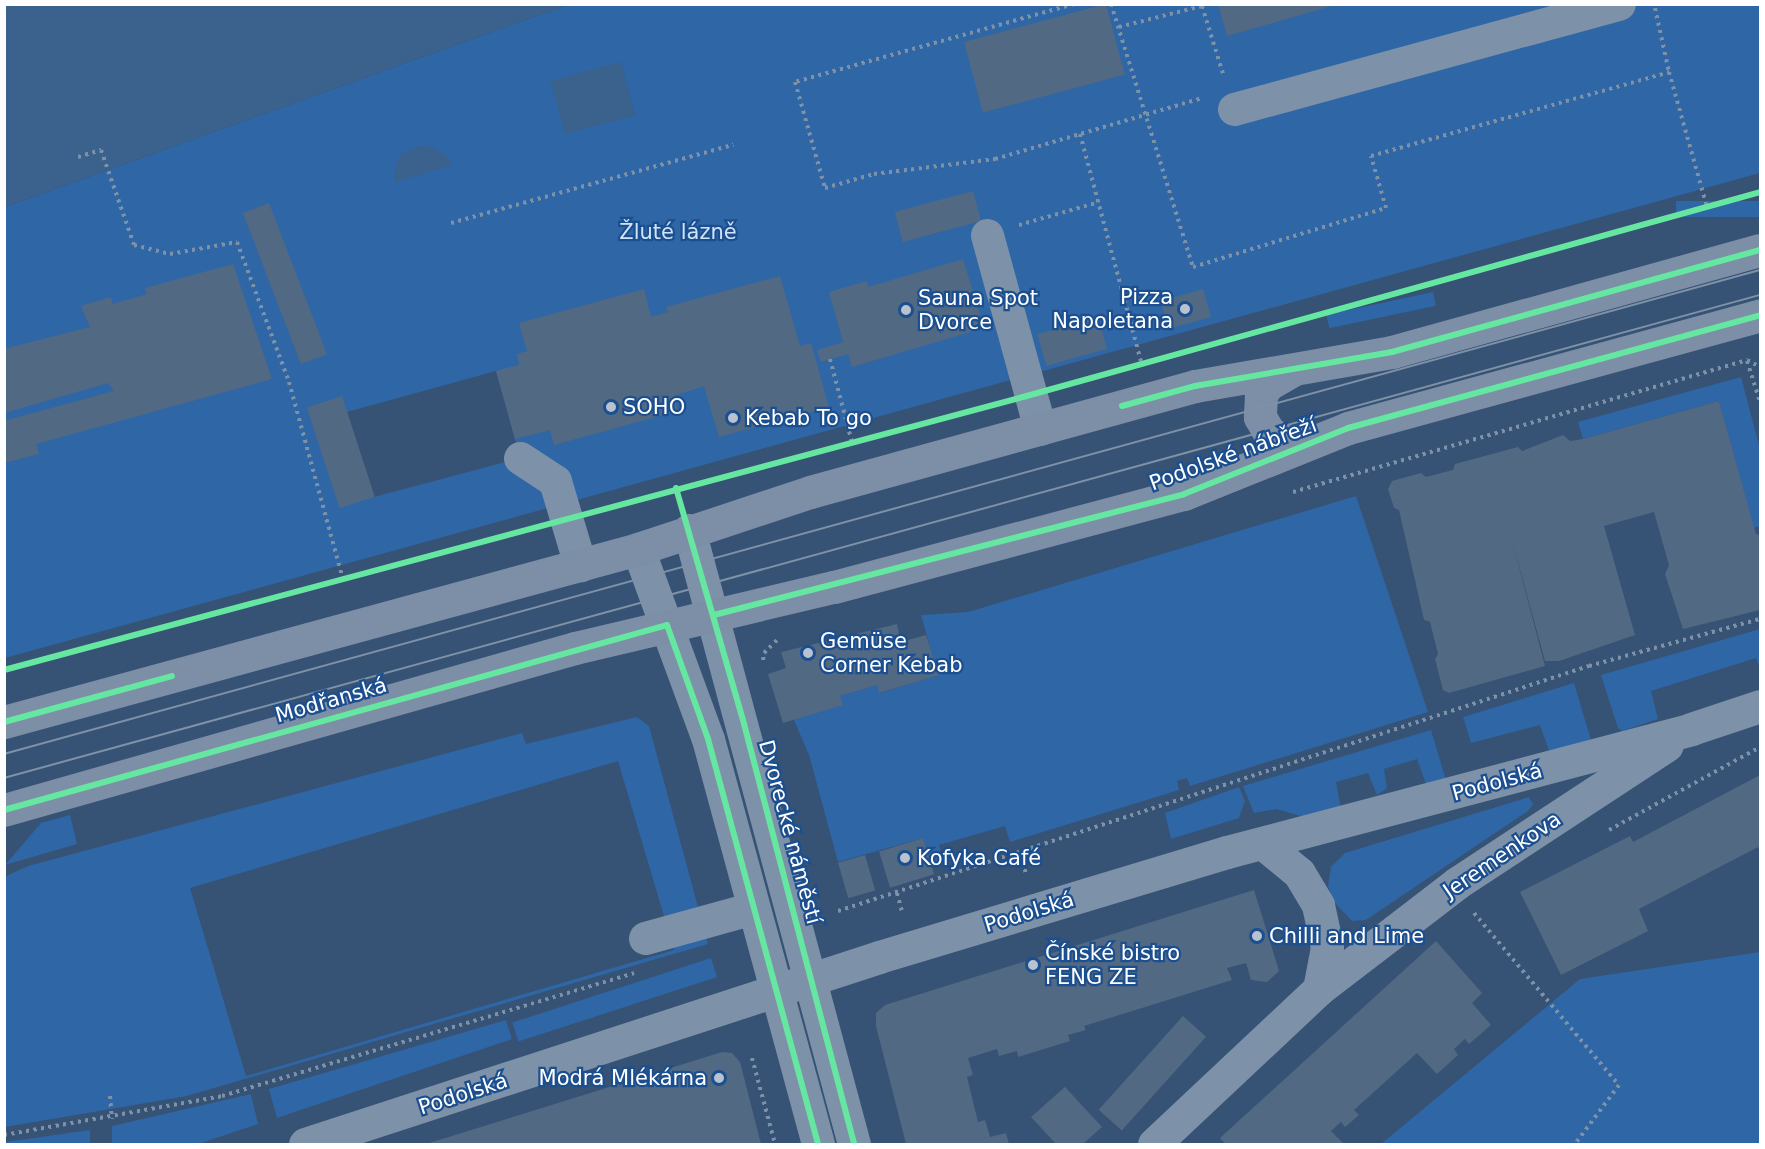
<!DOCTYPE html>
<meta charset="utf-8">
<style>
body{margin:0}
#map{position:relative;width:1765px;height:1149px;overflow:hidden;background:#365274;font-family:"DejaVu Sans",sans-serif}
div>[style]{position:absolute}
.green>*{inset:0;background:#2f66a5;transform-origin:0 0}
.water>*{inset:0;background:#3b618d;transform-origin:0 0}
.building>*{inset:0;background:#526984;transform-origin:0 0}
.path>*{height:4px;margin-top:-2px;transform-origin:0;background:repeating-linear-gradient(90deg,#7d92a8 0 3px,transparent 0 7.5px)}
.minor>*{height:33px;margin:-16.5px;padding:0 16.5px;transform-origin:16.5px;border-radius:16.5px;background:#7d92a8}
.major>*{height:33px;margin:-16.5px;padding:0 16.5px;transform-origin:16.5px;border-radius:16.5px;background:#7d8ea7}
.tram>*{height:1.5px;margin:-0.75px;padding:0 0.75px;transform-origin:0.75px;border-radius:0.75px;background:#7e92a7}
.cycleway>*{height:6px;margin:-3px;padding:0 3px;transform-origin:3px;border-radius:3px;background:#66e7a1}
.dots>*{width:16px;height:16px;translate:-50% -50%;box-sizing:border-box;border:3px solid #1b4f8f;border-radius:50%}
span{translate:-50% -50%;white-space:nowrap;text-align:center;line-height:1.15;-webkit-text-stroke:4.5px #1b4f8f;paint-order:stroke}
.park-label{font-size:21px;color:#cfe3fa}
.poi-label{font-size:21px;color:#fff}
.right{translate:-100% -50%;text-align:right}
.left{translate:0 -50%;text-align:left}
.street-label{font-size:21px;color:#fff}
.frame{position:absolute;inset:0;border:6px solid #fff;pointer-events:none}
</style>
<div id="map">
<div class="green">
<div style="clip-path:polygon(evenodd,567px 5px,1760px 5px,1760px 173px,5px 658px,5px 207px,567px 5px,496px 371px,520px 458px,374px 497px,347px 412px,496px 371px)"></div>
<div style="left:1760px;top:201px;width:16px;height:84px;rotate:90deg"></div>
<div style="left:1433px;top:292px;width:14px;height:109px;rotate:78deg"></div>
<div style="clip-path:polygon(1741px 377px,1760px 449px,1760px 526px,1754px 528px,1719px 401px,1583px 439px,1578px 422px)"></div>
<div style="clip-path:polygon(1356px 496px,1428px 712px,1190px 786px,1187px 778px,1177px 781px,1179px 790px,1010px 842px,1005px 826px,939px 845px,943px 861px,931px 864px,923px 838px,838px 862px,809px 755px,794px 720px,840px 696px,877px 685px,880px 693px,938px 675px,921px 615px,968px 612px)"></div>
<div style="clip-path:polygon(1760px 629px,1760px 669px,1756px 658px,1651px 691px,1658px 719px,1622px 731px,1618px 728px,1601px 675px)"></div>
<div style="clip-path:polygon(1574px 683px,1591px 740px,1549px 751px,1540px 725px,1471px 743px,1463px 717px)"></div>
<div style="clip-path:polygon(evenodd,637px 717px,649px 726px,708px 944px,187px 1096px,5px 1127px,4px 877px,28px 866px,522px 733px,526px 744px,637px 717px,618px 761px,674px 950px,246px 1076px,190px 888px,618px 761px)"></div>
<div style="clip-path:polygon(1431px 730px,1446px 780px,1426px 784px,1417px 759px,1384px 769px,1387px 788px,1377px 795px,1368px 773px,1336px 782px,1341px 810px,1313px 820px,1277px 809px,1254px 813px,1243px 786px)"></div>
<div style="clip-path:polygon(1239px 787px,1245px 801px,1239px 818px,1171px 839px,1165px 813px)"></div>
<div style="clip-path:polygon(1529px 797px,1533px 804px,1528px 811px,1366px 920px,1352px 921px,1333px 901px,1328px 886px,1331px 867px,1345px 853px)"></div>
<div style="clip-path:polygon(70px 815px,77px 844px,5px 865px,41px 823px)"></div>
<div style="clip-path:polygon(1760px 952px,1760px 1144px,1381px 1144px,1580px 979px)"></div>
<div style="left:711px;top:958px;width:20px;height:209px;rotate:72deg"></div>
<div style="clip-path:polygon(506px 1020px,512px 1039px,277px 1118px,269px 1089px)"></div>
<div style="clip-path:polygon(251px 1094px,258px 1124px,198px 1144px,112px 1144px,112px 1126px)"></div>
<div style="clip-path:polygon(90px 1130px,90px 1144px,5px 1144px,5px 1142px)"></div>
</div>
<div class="water">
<div style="clip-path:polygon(5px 4px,567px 4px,567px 5px,5px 207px)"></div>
<div style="left:621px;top:62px;width:55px;height:73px;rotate:75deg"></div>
<div style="clip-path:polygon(426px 145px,447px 156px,452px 165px,394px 182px,397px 162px,404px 152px)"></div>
</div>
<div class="building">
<div style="left:1106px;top:4px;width:73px;height:147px;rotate:75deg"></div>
<div style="clip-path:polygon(1218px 4px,1335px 4px,1335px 5px,1227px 36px)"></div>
<div style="left:973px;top:191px;width:31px;height:81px;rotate:75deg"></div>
<div style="left:269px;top:203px;width:162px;height:28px;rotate:69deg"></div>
<div style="clip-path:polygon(963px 259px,984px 328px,852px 367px,848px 354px,821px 362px,817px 350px,843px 342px,829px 292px,867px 281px,868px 287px)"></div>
<div style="clip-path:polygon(233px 264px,272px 379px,36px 444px,39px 454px,4px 463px,4px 421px,114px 391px,108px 383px,4px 413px,4px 349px,90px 327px,81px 306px,111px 297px,113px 304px,147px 294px,145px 288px)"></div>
<div style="clip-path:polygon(780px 276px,800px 346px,811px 343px,829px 407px,719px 437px,704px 386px,674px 396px,678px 411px,554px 445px,550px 430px,515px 439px,496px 371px,519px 365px,517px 354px,527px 351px,519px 323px,644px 289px,651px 317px,668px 312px,666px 307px)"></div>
<div style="left:1203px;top:289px;width:29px;height:44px;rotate:74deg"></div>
<div style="left:1098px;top:317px;width:33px;height:63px;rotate:74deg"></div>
<div style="left:342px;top:396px;width:106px;height:37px;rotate:72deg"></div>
<div style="clip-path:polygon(1719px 401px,1756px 534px,1760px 535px,1760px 610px,1683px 629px,1665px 574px,1669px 565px,1654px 512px,1604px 526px,1635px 635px,1559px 661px,1545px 661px,1512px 540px,1545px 666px,1449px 693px,1443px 690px,1435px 659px,1438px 654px,1430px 622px,1424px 620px,1399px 510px,1394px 508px,1388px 489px,1392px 481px,1421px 473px,1426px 477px,1453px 470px,1455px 464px,1518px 447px,1522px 451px,1563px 435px,1570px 441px,1583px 439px)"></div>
<div style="clip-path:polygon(897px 624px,899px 634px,888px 638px,890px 645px,926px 635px,939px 675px,879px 693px,877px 685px,840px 696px,843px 705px,783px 723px,768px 674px,786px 668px,781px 652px)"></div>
<div style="clip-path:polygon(1760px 775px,1760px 852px,1758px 847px,1639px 909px,1648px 931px,1561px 975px,1520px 892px,1630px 836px,1633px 842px)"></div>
<div style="left:923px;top:838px;width:38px;height:46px;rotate:73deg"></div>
<div style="left:865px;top:855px;width:37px;height:28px;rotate:74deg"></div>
<div style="clip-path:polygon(1254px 890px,1279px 971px,1267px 982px,1251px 980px,1246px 963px,1227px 968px,1232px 980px,1084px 1026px,1086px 1030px,1068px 1035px,1070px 1041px,1018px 1057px,1017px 1051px,999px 1056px,997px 1049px,968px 1058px,973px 1075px,967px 1077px,978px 1122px,985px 1120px,990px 1137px,1006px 1133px,1009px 1144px,906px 1144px,876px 1026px,876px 1013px,885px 1005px)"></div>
<div style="clip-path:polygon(1436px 941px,1482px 993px,1472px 1003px,1491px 1025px,1469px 1044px,1465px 1039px,1454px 1049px,1458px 1055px,1437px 1074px,1417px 1053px,1354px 1110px,1359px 1115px,1345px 1127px,1341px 1122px,1331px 1131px,1344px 1144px,1226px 1144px,1220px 1138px)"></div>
<div style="left:1183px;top:1016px;width:31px;height:126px;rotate:42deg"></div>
<div style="clip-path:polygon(722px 1052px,732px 1053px,740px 1062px,761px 1144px,426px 1144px)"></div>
<div style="clip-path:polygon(1065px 1087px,1102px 1127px,1083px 1144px,1056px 1144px,1031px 1117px)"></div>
</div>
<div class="path">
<div style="left:1074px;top:4px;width:290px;rotate:164.4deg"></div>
<div style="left:795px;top:82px;width:110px;rotate:74.2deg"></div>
<div style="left:825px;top:188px;width:51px;rotate:-15.9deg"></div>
<div style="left:874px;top:174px;width:122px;rotate:-7.1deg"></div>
<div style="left:995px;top:159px;width:216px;rotate:-16.4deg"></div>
<div style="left:1111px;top:4px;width:275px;rotate:72.7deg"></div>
<div style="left:1193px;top:267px;width:202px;rotate:-17deg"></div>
<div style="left:1386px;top:208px;width:54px;rotate:-106.1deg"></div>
<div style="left:1371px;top:156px;width:310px;rotate:-15.7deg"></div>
<div style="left:1669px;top:72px;width:140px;rotate:74.3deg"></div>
<div style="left:1655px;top:8px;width:66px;rotate:77.7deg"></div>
<div style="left:1119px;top:27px;width:86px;rotate:-14.2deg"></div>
<div style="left:1202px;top:6px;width:74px;rotate:72.8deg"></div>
<div style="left:1080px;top:134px;width:235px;rotate:75deg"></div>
<div style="left:78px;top:157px;width:24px;rotate:-17deg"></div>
<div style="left:101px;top:150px;width:101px;rotate:70.8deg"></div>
<div style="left:134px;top:245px;width:37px;rotate:14deg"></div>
<div style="left:170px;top:254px;width:68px;rotate:-10.2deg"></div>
<div style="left:237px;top:242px;width:149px;rotate:69.6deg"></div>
<div style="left:289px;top:382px;width:205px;rotate:74.7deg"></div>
<div style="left:451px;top:223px;width:293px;rotate:-15.5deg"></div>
<div style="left:1019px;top:225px;width:83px;rotate:-16deg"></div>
<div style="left:830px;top:359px;width:86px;rotate:75.2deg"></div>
<div style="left:1747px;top:361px;width:43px;rotate:72.4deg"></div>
<div style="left:1293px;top:492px;width:473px;rotate:-16.2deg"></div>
<div style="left:1747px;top:360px;width:15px;rotate:28deg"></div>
<div style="left:763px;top:660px;width:7px;rotate:-82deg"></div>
<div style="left:764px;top:653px;width:21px;rotate:-45deg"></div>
<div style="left:1609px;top:830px;width:172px;rotate:-28.8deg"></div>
<div style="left:1020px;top:855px;width:22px;rotate:72deg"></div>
<div style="left:897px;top:893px;width:20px;rotate:75deg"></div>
<div style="left:838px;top:911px;width:790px;rotate:-18.07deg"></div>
<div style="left:1589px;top:666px;width:177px;rotate:-15.4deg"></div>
<div style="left:1474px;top:913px;width:225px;rotate:49.9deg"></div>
<div style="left:1619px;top:1085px;width:74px;rotate:126.7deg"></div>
<div style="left:752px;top:1058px;width:89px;rotate:75deg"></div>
<div style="left:110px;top:1096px;width:23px;rotate:85deg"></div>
<div style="left:4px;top:1135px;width:221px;rotate:-10.1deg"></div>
<div style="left:222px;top:1096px;width:430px;rotate:-16.6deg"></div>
</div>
<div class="minor">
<div style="left:1234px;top:109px;width:399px;rotate:-15.3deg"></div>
<div style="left:987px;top:235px;width:201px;rotate:74.7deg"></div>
<div style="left:520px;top:458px;width:42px;rotate:33.3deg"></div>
<div style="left:555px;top:481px;width:88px;rotate:73.4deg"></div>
<div style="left:689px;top:530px;width:636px;rotate:74.96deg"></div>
<div style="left:638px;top:549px;width:202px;rotate:69.8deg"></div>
<div style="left:708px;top:739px;width:420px;rotate:74.8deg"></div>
<div style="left:1265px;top:845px;width:44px;rotate:39.5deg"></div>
<div style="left:1299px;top:873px;width:37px;rotate:59deg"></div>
<div style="left:1318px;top:905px;width:43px;rotate:77.9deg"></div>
<div style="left:1327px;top:947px;width:43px;rotate:100.8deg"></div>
<div style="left:645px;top:938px;width:112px;rotate:-15.5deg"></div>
<div style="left:305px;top:1144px;width:604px;rotate:-18.04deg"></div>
<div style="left:879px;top:957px;width:363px;rotate:-16.8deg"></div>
<div style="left:1227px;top:852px;width:480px;rotate:-14.8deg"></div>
<div style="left:1691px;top:729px;width:73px;rotate:-18.4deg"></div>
<div style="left:1154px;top:1144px;width:226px;rotate:-43.2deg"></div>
<div style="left:1319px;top:989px;width:174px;rotate:-37.5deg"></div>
<div style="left:1457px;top:883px;width:251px;rotate:-33.3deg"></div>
</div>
<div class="major">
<div style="left:1293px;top:370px;width:30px;rotate:150deg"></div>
<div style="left:1267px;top:385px;width:12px;rotate:121deg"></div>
<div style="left:1261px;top:395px;width:22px;rotate:93deg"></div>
<div style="left:1260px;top:417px;width:16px;rotate:60deg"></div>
<div style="left:1268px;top:431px;width:17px;rotate:36deg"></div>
<div style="left:1282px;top:441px;width:30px;rotate:2deg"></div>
<div style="left:4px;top:722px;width:657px;rotate:-15.26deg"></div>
<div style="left:638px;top:549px;width:181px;rotate:-18.3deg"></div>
<div style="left:810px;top:492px;width:399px;rotate:-15.4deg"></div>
<div style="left:1195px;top:386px;width:200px;rotate:-9.8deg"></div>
<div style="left:1392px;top:352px;width:382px;rotate:-15.5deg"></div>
<div style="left:4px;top:810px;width:594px;rotate:-15.84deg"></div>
<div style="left:575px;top:648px;width:266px;rotate:-13.3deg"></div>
<div style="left:834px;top:587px;width:362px;rotate:-14.9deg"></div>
<div style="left:1184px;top:494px;width:177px;rotate:-21.9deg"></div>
<div style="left:1348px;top:428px;width:427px;rotate:-15.3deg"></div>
</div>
<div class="tram">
<div style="left:4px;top:754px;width:1821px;rotate:-15.41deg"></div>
<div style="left:4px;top:778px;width:1821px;rotate:-15.38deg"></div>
</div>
<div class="cycleway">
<div style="left:1122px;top:406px;width:76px;rotate:-15.3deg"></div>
<div style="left:1195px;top:386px;width:200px;rotate:-9.8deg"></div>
<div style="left:1392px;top:352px;width:382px;rotate:-15.5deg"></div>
<div style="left:676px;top:488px;width:246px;rotate:73.9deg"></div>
<div style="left:744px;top:724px;width:434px;rotate:75.3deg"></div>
<div style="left:714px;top:615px;width:485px;rotate:-14.4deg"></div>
<div style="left:1184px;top:494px;width:177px;rotate:-21.9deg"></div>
<div style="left:1348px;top:428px;width:427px;rotate:-15.3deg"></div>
<div style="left:4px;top:670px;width:1055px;rotate:-15deg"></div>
<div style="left:1023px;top:397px;width:765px;rotate:-15.54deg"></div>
<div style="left:4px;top:722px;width:174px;rotate:-15.3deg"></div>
<div style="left:4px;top:810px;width:688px;rotate:-15.59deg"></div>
<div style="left:667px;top:625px;width:121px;rotate:70.2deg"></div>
<div style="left:708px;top:739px;width:420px;rotate:74.8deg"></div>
</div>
<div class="dots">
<div style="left:1185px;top:309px;background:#b9c2ce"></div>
<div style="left:906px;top:310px;background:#b9c2ce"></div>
<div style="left:611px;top:407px;background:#b9c2ce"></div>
<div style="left:733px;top:418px;background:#b9c2ce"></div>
<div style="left:808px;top:653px;background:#b9c2ce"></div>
<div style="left:905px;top:858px;background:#b9c2ce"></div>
<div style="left:1257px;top:936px;background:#b9c2ce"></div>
<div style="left:1033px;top:965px;background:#b9c2ce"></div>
<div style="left:719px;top:1078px;background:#b9c2ce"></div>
</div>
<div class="park-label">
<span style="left:678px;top:232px">Žluté lázně</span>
</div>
<div class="poi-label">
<span class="right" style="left:1173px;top:309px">Pizza<br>Napoletana</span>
<span class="left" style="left:918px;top:310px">Sauna Spot<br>Dvorce</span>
<span class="left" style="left:623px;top:407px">SOHO</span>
<span class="left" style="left:745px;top:418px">Kebab To go</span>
<span class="left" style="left:820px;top:653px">Gemüse<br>Corner Kebab</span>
<span class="left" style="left:917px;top:858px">Kofyka Café</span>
<span class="left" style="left:1269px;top:936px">Chilli and Lime</span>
<span class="left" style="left:1045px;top:965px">Čínské bistro<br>FENG ZE</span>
<span class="right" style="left:707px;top:1078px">Modrá Mlékárna</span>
</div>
<div class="street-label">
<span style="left:1233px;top:454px;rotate:-20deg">Podolské nábřeží</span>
<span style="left:331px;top:700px;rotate:-16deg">Modřanská</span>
<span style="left:1497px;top:782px;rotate:-15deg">Podolská</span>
<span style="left:790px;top:832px;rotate:75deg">Dvorecké náměstí</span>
<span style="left:1502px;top:855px;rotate:-34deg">Jeremenkova</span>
<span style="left:1029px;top:912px;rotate:-17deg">Podolská</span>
<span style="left:463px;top:1094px;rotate:-18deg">Podolská</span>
</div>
<div class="frame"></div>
</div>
